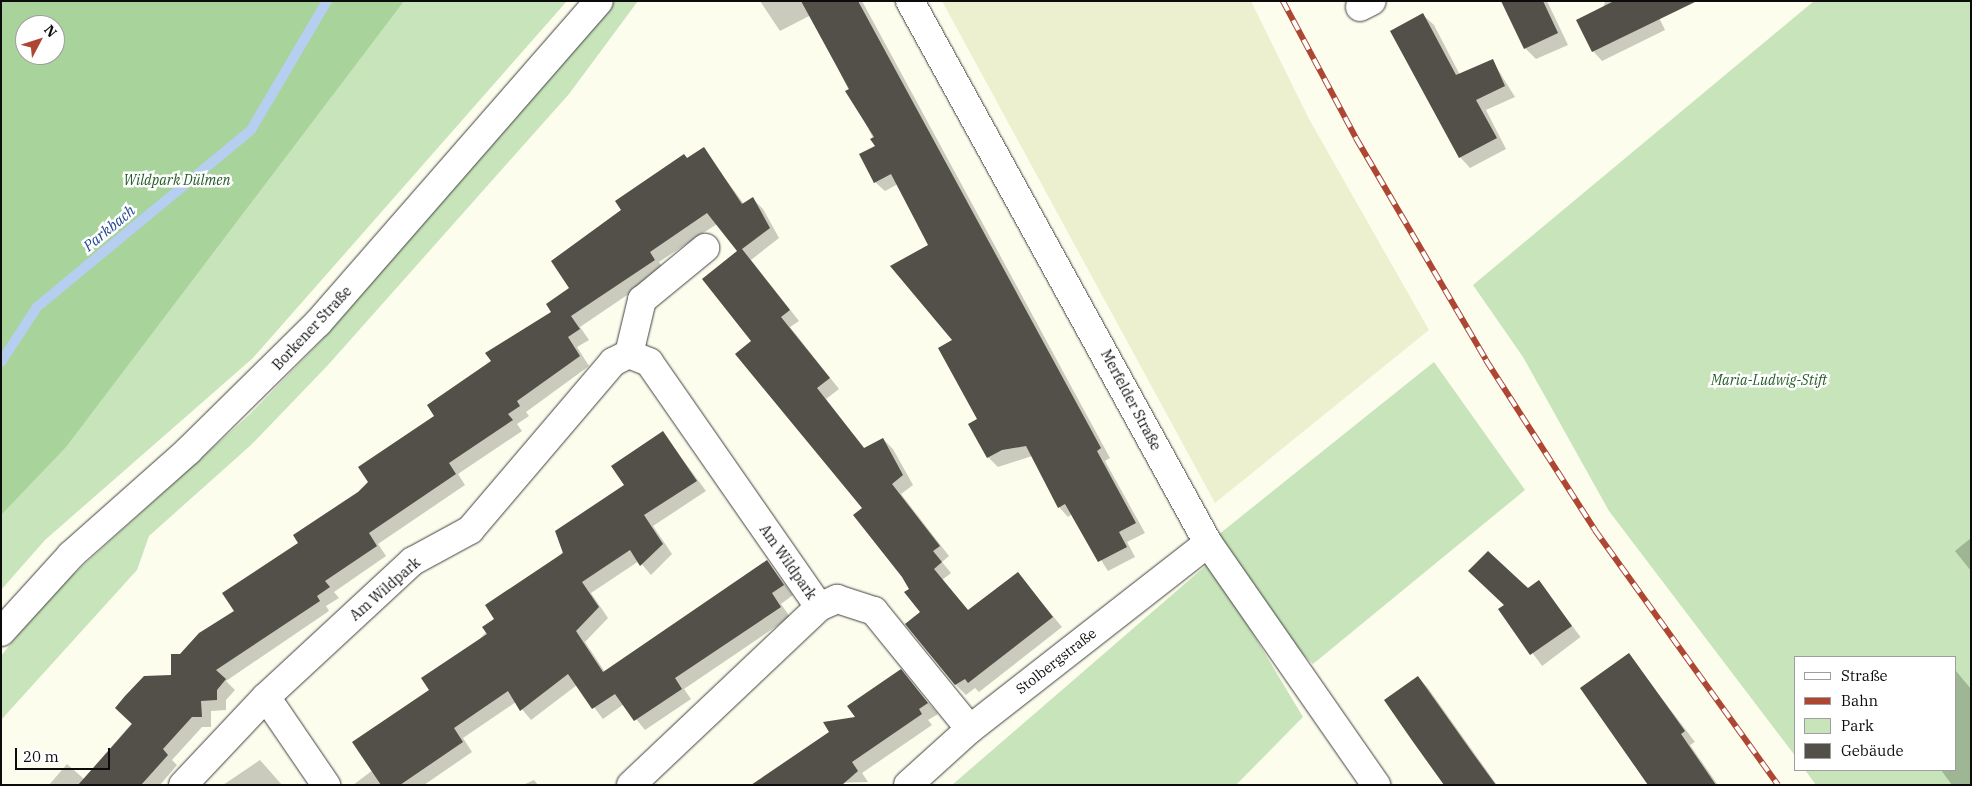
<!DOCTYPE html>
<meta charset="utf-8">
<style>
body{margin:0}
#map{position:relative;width:1972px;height:786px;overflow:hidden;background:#fdfded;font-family:"IBM Plex Serif",serif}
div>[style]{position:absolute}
.farmland>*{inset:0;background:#ecf0cf}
.green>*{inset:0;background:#c7e4ba}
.forest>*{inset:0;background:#a8d39b}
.shadow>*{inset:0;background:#0003;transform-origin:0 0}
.stream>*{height:10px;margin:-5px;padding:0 5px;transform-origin:5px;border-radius:5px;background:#b6ceef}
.building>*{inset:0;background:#534f49}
.roads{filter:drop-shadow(0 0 1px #3f3f3f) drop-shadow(0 0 1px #3f3f3f)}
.minor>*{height:28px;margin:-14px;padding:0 14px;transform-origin:14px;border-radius:14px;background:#fff}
.rail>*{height:5.5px;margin-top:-2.75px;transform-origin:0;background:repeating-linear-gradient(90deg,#fff 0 11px,#ad4733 0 22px);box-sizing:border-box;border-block:1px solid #ad4733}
span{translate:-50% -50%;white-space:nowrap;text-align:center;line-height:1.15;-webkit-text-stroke:5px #fff;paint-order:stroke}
.park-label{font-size:14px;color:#235c24;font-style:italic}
.street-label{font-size:14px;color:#0c0c0c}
.water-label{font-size:15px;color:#234990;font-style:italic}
.frame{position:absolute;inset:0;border:2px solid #0c0c0c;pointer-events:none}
.legend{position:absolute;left:1794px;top:656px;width:162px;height:115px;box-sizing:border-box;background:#fff;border:1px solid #9e9e9e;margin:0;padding:6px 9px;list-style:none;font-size:15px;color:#0c0c0c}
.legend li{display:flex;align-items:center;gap:10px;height:25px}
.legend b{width:25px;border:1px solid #9e9e9e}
.north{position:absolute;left:15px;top:15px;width:50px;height:50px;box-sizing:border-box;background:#fff;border:1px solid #9e9e9e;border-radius:50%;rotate:50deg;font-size:14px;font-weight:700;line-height:20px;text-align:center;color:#0c0c0c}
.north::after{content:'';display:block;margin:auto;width:18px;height:22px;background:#ad4733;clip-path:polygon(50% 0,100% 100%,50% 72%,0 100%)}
.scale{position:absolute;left:15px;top:748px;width:95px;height:22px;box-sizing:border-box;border:2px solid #0c0c0c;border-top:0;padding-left:6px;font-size:15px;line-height:18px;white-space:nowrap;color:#0c0c0c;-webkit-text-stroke:4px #fff;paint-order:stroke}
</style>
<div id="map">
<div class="farmland">
<div style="clip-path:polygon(942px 1px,1251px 1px,1309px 119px,1429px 330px,1215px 503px)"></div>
</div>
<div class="green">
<div style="clip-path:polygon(evenodd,1px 1px,567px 1px,253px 358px,45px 540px,1px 590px,1px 1px,25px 25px,55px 25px,55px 55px,25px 55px,25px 25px)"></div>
<div style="clip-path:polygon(615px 1px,638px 1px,569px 94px,328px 365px,251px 445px,149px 536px,137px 570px,1px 720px,1px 656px,20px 632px,67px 580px,250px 414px,321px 341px)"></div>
<div style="clip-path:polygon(1814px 1px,1971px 1px,1971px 785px,1816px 785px,1805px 770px,1956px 770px,1956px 657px,1796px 657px,1796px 757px,1609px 511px,1523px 357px,1473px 285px)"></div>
<div style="clip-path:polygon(1434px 362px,1525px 490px,1313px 664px,1253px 607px,1208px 543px)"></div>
<div style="clip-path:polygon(1210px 562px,1303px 717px,1236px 785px,952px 785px)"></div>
</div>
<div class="forest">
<div style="clip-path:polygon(evenodd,1px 1px,404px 1px,66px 447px,1px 515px,1px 1px,25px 25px,55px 25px,55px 55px,25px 55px,25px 25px)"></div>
</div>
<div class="shadow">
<div style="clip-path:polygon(760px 1px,862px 1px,1110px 458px,1105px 461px,1145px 533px,1127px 542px,1135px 557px,1108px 571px,1072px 514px,1068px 517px,1059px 507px,1032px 456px,998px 467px,988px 457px,930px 245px,898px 184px,885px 191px,875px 182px,877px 146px,811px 15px,780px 31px)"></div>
<div style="clip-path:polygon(1517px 1px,1547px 1px,1568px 45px,1536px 59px,1525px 48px)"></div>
<div style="clip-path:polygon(1605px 1px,1651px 1px,1665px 30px,1602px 61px,1593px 51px)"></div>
<div style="clip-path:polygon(1423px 15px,1434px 25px,1460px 75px,1492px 60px,1515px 97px,1486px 110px,1506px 149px,1470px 168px,1460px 157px)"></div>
<div style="clip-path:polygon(703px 149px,744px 204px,753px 199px,763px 209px,779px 238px,751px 260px,799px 321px,790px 327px,839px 389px,826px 399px,865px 449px,883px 439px,893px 449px,913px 485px,901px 494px,949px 556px,942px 562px,951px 573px,942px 580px,969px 611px,1017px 573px,1062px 627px,979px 692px,975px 688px,966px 695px,956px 685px,910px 589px,863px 508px,753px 342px,739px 252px,717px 224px,659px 262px,664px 270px,580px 327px,589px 340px,577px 347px,589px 366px,526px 412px,529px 416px,517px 424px,522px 431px,458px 474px,465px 485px,378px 544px,386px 556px,334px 592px,339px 598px,326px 606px,329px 611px,226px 681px,235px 690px,226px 700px,226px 710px,211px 711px,211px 727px,202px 727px,172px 760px,177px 765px,160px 785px,49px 785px,67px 764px,84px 779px,172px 676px,181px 655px,236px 611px,300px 543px,359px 493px,492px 362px,553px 312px,623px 210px)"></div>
<div style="clip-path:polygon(663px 433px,706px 491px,653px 526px,672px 554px,651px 575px,639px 561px,591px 593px,608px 618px,585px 642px,605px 672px,767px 561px,793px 595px,781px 604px,790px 617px,684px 689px,691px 699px,645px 730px,624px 704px,603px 719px,577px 685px,531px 720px,516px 702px,463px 738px,472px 752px,424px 785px,353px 785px,373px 770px,431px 690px,626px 486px)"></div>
<div style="clip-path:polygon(1971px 538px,1971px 571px,1955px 551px)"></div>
<div style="left:1539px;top:582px;width:69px;height:48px;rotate:53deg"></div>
<div style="clip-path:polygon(1629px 655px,1695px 742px,1690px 745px,1718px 785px,1648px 785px,1582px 688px)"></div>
<div style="clip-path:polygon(901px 671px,938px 714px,928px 720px,932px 725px,862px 773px,868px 782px,763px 785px,857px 718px)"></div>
<div style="clip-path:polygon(1956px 671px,1971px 689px,1971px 785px,1952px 785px,1941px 770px,1956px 770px)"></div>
<div style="clip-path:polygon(1418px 677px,1428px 688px,1497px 785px,1445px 785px)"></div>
<div style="clip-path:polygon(260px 760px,282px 785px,223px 785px)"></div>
<div style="clip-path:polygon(534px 780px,538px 785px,523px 785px)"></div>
</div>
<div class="stream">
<div style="left:1px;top:362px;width:66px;rotate:-56.8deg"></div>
<div style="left:37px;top:307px;width:278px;rotate:-39.6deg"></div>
<div style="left:251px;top:130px;width:150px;rotate:-59.5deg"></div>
</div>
<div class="building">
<div style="clip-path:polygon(801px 1px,858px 1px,1101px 448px,1097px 451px,1136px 523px,1119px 532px,1127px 547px,1098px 562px,1065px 504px,1058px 508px,1026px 446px,1002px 450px,987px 458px,968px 424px,977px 419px,938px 348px,952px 340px,890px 266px,928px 245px,891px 174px,874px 183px,859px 154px,875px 146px,870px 139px,874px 137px,845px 91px,849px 89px)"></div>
<div style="clip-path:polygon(1501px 1px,1543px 1px,1558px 33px,1524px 49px)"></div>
<div style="clip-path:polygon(1614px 1px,1697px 1px,1592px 52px,1576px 20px)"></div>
<div style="clip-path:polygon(1423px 13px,1456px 75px,1493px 59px,1505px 86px,1476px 100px,1497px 138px,1459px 158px,1390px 31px)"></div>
<div style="clip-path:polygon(704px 147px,742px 204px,753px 197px,770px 228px,742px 249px,790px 310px,781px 317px,830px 378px,817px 388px,864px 448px,883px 438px,903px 475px,892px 484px,940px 546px,933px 551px,942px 562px,934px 569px,968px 610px,1018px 572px,1053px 617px,968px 683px,965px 679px,955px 685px,905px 624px,920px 612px,904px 592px,909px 589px,902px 577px,853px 515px,862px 508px,735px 354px,751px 341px,702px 279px,737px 251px,707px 213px,650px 252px,655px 260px,571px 316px,580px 329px,568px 337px,580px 356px,517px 401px,520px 406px,508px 414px,513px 420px,449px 463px,456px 474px,369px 533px,377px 546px,325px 581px,330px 587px,317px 596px,320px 601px,216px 670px,226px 679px,217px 690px,217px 700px,201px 701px,202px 717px,192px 717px,163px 749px,168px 755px,141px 785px,78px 785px,132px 724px,115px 708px,125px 696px,144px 676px,171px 675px,171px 654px,180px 654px,199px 633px,234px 611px,222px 593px,298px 543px,293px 535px,358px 492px,368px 482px,358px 467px,434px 416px,427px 405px,491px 361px,485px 353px,551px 312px,546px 304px,569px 288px,551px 261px,621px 210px,615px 201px,684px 154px,687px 158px)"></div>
<div style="clip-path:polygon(663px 431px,697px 481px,644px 515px,663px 544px,640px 566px,630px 550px,582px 582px,599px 607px,576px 631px,603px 672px,767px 560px,784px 585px,772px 593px,781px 607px,675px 678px,682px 689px,634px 721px,615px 694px,592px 709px,568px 674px,520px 711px,508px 691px,454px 728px,463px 742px,400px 785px,381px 785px,352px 742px,429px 690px,421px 678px,487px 634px,482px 627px,494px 619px,485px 605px,563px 553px,555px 531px,624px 485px,611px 466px)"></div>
<div style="clip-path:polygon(1488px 551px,1528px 588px,1539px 580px,1572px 626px,1530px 655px,1498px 609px,1504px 605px,1468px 571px)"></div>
<div style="clip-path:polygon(1629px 653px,1685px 731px,1681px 734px,1716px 785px,1648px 785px,1580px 688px)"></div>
<div style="clip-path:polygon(901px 669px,928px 703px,919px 709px,922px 714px,852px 762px,858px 771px,842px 785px,751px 785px,829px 732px,823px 722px,855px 717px,847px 706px)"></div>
<div style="clip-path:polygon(1418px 676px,1472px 752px,1496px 785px,1444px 785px,1411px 739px,1384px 700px)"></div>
</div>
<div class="roads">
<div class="minor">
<div style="left:910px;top:1px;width:619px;rotate:61.2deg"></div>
<div style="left:1208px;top:543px;width:295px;rotate:55.2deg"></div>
<div style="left:1360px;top:7px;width:13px;rotate:-27deg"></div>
<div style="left:629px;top:354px;width:56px;rotate:-76.5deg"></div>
<div style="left:642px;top:300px;width:82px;rotate:-39.5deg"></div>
<div style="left:1px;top:632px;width:104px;rotate:-47.7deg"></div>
<div style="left:71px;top:555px;width:157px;rotate:-41.6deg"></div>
<div style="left:188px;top:451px;width:182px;rotate:-44.6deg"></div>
<div style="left:318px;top:323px;width:427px;rotate:-48.9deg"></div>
<div style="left:266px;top:697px;width:107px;rotate:55.7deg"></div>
<div style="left:183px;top:785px;width:121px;rotate:-46.7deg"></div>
<div style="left:266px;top:697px;width:200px;rotate:-42.8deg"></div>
<div style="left:413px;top:561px;width:65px;rotate:-28.5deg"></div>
<div style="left:470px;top:530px;width:221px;rotate:-49.6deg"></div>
<div style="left:613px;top:362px;width:18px;rotate:-27deg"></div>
<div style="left:629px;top:354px;width:22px;rotate:22deg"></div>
<div style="left:649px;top:362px;width:298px;rotate:55.2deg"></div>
<div style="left:819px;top:607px;width:20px;rotate:-24deg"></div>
<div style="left:837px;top:599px;width:39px;rotate:18deg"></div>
<div style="left:874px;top:611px;width:152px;rotate:50.9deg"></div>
<div style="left:631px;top:785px;width:259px;rotate:-43.4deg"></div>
<div style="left:908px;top:785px;width:84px;rotate:-42.1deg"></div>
<div style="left:970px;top:729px;width:302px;rotate:-38deg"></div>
</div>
</div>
<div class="rail">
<div style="left:1283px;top:1px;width:155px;rotate:61.9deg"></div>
<div style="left:1356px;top:138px;width:257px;rotate:59.6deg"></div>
<div style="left:1486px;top:360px;width:202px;rotate:57.3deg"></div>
<div style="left:1595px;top:530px;width:314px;rotate:54.3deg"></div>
</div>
<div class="park-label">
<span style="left:177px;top:180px">Wildpark Dülmen</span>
<span style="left:1769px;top:380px">Maria-Ludwig-Stift</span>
</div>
<div class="street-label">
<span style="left:312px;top:328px;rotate:-47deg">Borkener Straße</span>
<span style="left:1131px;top:400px;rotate:62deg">Merfelder Straße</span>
<span style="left:788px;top:562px;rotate:55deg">Am Wildpark</span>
<span style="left:385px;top:589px;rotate:-41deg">Am Wildpark</span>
<span style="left:1056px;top:661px;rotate:-38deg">Stolbergstraße</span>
</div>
<div class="water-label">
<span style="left:109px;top:228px;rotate:-40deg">Parkbach</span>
</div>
<div class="frame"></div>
<ul class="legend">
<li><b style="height:6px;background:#fff"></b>Straße</li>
<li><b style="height:6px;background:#ad4733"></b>Bahn</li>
<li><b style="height:14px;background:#c7e4ba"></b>Park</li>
<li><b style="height:14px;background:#534f49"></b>Gebäude</li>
</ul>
<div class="north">N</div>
<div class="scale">20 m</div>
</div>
